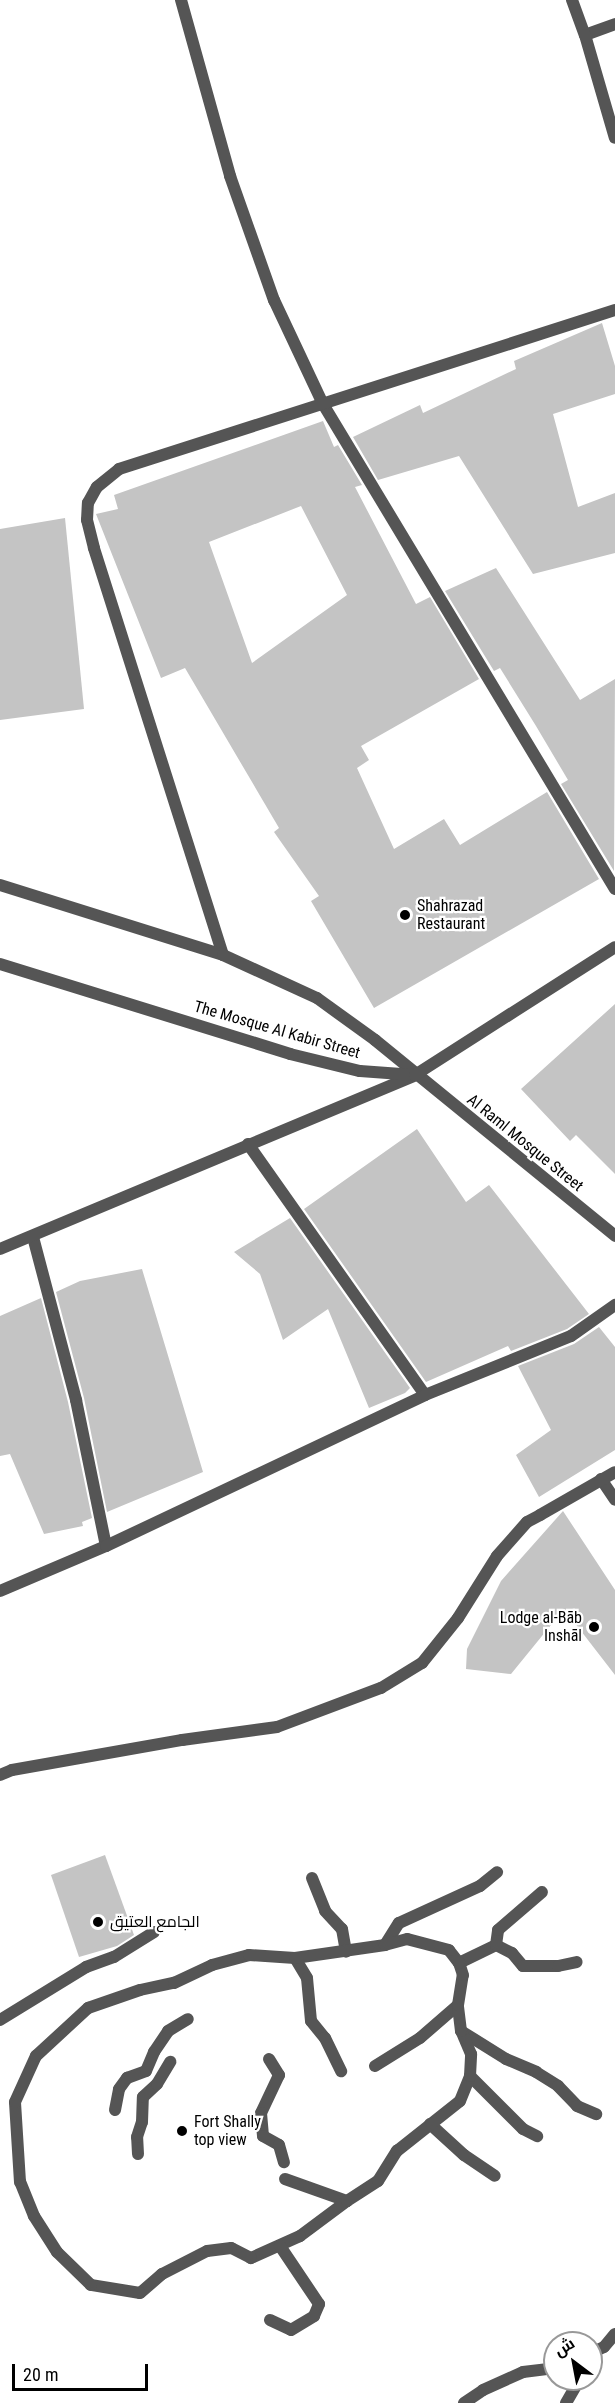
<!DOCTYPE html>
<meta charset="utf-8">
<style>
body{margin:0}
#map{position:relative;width:615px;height:2403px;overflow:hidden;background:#fff;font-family:"Roboto Condensed",Cairo,sans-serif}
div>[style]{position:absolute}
.building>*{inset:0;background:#c4c4c4}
.service>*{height:12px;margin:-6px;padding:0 6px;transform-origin:6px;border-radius:6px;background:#555}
.minor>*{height:12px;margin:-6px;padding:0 6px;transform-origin:6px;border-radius:6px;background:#555}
.tertiary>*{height:12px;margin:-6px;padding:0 6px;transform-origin:6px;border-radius:6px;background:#555}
.dots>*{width:16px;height:16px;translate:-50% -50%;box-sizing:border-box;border:3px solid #fff;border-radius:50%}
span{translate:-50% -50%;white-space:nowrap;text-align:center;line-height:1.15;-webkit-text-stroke:4.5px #fff;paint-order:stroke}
.poi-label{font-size:16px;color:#000}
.left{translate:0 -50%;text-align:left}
.right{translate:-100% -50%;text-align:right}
.street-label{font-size:16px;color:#000}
.north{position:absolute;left:543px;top:2331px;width:60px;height:60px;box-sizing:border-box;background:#fff;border:2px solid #999;border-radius:50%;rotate:328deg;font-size:16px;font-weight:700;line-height:24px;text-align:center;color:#000}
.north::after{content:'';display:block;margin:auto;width:21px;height:27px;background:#000;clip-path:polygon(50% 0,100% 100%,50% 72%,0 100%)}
.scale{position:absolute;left:12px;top:2364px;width:136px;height:27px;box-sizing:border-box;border:3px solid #000;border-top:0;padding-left:8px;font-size:18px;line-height:21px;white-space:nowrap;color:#000;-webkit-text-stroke:4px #fff;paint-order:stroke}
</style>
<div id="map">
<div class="building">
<div style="clip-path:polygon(602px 323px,615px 366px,615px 394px,553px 414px,578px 507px,615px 493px,615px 553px,533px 574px,459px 456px,378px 480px,353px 437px,420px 405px,423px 413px,516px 369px,514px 361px)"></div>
<div style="clip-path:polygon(evenodd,323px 421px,334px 447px,338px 445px,362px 485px,355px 487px,416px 604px,430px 597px,479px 679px,361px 746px,369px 760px,357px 768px,394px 849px,444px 819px,460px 845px,547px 792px,599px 879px,374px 1008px,311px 901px,319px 896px,274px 832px,279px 828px,185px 668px,161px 678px,96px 514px,118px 509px,114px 495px,323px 421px,301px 506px,347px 595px,252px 663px,209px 542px,301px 506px)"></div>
<div style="clip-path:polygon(65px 518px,84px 709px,0 720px,0 529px)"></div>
<div style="clip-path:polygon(496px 568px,580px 700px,615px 679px,614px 871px,561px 784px,568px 780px,536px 726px,500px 668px,494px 671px,445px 591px)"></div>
<div style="clip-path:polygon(615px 1004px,615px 1174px,576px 1135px,570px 1141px,521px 1089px)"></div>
<div style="clip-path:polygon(417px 1129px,466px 1202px,489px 1185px,589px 1314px,567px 1329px,511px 1351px,508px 1346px,426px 1382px,304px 1209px)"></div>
<div style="clip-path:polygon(290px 1218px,410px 1388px,405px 1393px,369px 1408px,328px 1309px,283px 1340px,260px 1274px,234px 1252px)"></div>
<div style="clip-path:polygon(142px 1269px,203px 1472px,107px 1512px,84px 1398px,56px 1292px,80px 1281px)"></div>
<div style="clip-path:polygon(41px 1298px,68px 1402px,92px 1518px,82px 1522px,83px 1526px,44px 1534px,10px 1454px,0 1456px,0 1316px)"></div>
<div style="clip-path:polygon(599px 1327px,615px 1347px,615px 1450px,539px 1497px,516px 1455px,551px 1430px,518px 1366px,574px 1344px)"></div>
<div style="clip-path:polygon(563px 1511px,615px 1590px,615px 1675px,564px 1609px,511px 1674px,466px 1669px,467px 1649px,501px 1581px)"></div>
<div style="clip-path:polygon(105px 1855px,134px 1935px,117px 1946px,79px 1957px,51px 1875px)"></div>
</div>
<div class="service">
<div style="left:248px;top:1144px;width:307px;rotate:54.8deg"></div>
<div style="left:33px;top:1237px;width:169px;rotate:75.2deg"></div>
<div style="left:76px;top:1400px;width:149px;rotate:78.4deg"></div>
<div style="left:601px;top:1479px;width:25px;rotate:56deg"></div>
<div style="left:0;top:1775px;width:13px;rotate:-23deg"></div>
<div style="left:12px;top:1770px;width:173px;rotate:-10deg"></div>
<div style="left:182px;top:1740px;width:96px;rotate:-7.8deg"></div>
<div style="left:277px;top:1727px;width:111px;rotate:-20.6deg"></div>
<div style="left:381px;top:1688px;width:48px;rotate:-31.4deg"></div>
<div style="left:422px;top:1663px;width:58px;rotate:-51.3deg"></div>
<div style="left:458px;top:1618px;width:73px;rotate:-57.8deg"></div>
<div style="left:497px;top:1556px;width:45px;rotate:-48.6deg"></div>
<div style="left:527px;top:1522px;width:15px;rotate:-28deg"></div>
<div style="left:312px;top:1878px;width:35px;rotate:68deg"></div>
<div style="left:325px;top:1911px;width:25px;rotate:47deg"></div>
<div style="left:342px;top:1929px;width:23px;rotate:80deg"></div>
<div style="left:496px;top:1945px;width:18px;rotate:27deg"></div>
<div style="left:512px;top:1953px;width:17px;rotate:50deg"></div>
<div style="left:523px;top:1966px;width:35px"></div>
<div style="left:558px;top:1966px;width:19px;rotate:-12deg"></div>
<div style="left:295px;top:1958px;width:23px;rotate:59deg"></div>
<div style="left:307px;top:1978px;width:43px;rotate:84.7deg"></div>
<div style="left:311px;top:2021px;width:22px;rotate:51deg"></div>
<div style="left:325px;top:2038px;width:37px;rotate:64deg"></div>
<div style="left:459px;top:1963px;width:41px;rotate:-25.9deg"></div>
<div style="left:496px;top:1945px;width:15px;rotate:-82deg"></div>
<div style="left:498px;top:1930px;width:58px;rotate:-40.8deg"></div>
<div style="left:0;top:2020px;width:101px;rotate:-31.6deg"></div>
<div style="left:86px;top:1967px;width:30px;rotate:-20deg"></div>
<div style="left:114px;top:1957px;width:47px;rotate:-32deg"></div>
<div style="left:461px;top:2031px;width:53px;rotate:31.9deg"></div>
<div style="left:506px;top:2059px;width:33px;rotate:23deg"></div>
<div style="left:536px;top:2072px;width:26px;rotate:32deg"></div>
<div style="left:558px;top:2086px;width:28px;rotate:46deg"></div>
<div style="left:577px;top:2106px;width:21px;rotate:23deg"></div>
<div style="left:269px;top:2059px;width:19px;rotate:58deg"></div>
<div style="left:279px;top:2075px;width:42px;rotate:115.3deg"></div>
<div style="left:261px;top:2113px;width:23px;rotate:85deg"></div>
<div style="left:263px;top:2136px;width:18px;rotate:29deg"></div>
<div style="left:279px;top:2145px;width:18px;rotate:74deg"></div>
<div style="left:375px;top:2066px;width:53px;rotate:-31.9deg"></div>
<div style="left:420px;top:2038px;width:50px;rotate:-41deg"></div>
<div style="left:470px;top:2076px;width:75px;rotate:45deg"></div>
<div style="left:523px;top:2129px;width:16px;rotate:27deg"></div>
<div style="left:115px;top:2110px;width:21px;rotate:-79deg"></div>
<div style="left:119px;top:2089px;width:14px;rotate:-54deg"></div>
<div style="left:127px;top:2078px;width:20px;rotate:-20deg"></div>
<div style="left:146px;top:2071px;width:21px;rotate:-67deg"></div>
<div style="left:154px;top:2052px;width:25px;rotate:-56deg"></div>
<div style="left:168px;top:2031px;width:23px;rotate:-31deg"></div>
<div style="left:430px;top:2124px;width:46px;rotate:42.4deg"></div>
<div style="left:464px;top:2155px;width:37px;rotate:34deg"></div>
<div style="left:138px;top:2154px;width:17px;rotate:-93deg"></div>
<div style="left:137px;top:2137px;width:16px;rotate:-72deg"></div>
<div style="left:142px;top:2122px;width:25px;rotate:-88deg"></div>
<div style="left:143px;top:2097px;width:19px;rotate:-43deg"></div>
<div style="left:157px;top:2084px;width:26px;rotate:-59deg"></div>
<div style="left:285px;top:2179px;width:66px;rotate:19.5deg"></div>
<div style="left:347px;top:2201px;width:59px;rotate:143.3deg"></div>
<div style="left:300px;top:2236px;width:54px;rotate:155.8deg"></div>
<div style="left:251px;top:2258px;width:22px;rotate:-153deg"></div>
<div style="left:231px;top:2248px;width:24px;rotate:173deg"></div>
<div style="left:207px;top:2251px;width:51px;rotate:152.9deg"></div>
<div style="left:162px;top:2274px;width:29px;rotate:139deg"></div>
<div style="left:140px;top:2293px;width:50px;rotate:-170.7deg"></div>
<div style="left:91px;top:2285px;width:47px;rotate:-135.9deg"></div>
<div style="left:57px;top:2252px;width:43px;rotate:-122.6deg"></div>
<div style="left:34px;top:2216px;width:37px;rotate:-112deg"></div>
<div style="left:20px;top:2182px;width:80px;rotate:-93.6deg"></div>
<div style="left:15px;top:2102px;width:51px;rotate:-65.5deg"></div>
<div style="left:36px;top:2056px;width:71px;rotate:-42.7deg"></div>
<div style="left:88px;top:2008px;width:55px;rotate:-19.1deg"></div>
<div style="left:140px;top:1990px;width:35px;rotate:-12deg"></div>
<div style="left:174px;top:1983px;width:42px;rotate:-25.3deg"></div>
<div style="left:212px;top:1965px;width:38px;rotate:-15deg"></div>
<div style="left:249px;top:1955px;width:46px;rotate:3.7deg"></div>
<div style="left:295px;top:1958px;width:91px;rotate:-8.2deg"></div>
<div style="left:385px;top:1945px;width:26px;rotate:-58deg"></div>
<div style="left:399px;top:1923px;width:89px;rotate:-24.6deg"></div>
<div style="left:480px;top:1886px;width:22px;rotate:-39deg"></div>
<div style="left:347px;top:2201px;width:37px;rotate:-33deg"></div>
<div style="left:378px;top:2181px;width:36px;rotate:-58deg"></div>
<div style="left:397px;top:2151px;width:80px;rotate:-38.4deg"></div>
<div style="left:460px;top:2101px;width:27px;rotate:-68deg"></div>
<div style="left:470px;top:2076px;width:22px;rotate:-87deg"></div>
<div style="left:471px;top:2054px;width:25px;rotate:-113deg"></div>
<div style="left:461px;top:2031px;width:26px;rotate:-97deg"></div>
<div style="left:458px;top:2005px;width:30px;rotate:-81deg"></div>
<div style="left:463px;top:1975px;width:13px;rotate:-108deg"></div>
<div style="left:459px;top:1963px;width:16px;rotate:-128deg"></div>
<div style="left:449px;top:1950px;width:43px;rotate:-165.3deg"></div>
<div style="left:407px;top:1939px;width:23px;rotate:165deg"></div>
<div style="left:270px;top:2320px;width:23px;rotate:25deg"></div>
<div style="left:291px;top:2330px;width:27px;rotate:-31deg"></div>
<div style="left:314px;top:2316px;width:13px;rotate:-67deg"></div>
<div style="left:319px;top:2304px;width:70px;rotate:-123.9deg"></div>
<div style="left:591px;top:2353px;width:14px;rotate:-25deg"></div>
<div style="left:604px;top:2347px;width:17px;rotate:-50deg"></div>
<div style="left:464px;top:2403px;width:23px;rotate:-34deg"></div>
<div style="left:483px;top:2390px;width:44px;rotate:-24.2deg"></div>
<div style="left:523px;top:2372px;width:32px;rotate:-7deg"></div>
<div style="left:566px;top:2403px;width:28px;rotate:-60deg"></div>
</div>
<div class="minor">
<div style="left:181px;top:0;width:183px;rotate:74.4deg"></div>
<div style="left:230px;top:176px;width:132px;rotate:70.5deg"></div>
<div style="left:274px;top:300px;width:115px;rotate:64.8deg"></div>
<div style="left:323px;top:404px;width:566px;rotate:58.95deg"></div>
<div style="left:585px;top:35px;width:32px;rotate:-20deg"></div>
<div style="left:223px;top:955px;width:427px;rotate:-107.6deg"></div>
<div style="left:94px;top:548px;width:29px;rotate:-104deg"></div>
<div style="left:87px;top:520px;width:17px;rotate:-87deg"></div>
<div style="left:88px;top:503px;width:18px;rotate:-61deg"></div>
<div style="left:97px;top:487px;width:28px;rotate:-39deg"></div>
<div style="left:119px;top:469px;width:521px;rotate:-17.77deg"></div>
<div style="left:0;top:1249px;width:450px;rotate:-22.7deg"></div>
<div style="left:540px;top:1515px;width:86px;rotate:-29.8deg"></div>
<div style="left:0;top:1591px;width:115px;rotate:-23deg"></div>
<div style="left:106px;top:1546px;width:353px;rotate:-25.3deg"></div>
<div style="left:425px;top:1395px;width:157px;rotate:-22deg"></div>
<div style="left:571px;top:1336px;width:54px;rotate:-35.2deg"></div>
</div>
<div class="tertiary">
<div style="left:572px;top:0;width:37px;rotate:70deg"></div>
<div style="left:585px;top:35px;width:107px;rotate:73.8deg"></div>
<div style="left:0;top:885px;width:234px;rotate:17.4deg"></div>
<div style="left:223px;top:955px;width:103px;rotate:24.6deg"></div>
<div style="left:317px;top:998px;width:72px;rotate:35.9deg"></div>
<div style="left:375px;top:1040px;width:310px;rotate:39.2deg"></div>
<div style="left:0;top:964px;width:304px;rotate:17.2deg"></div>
<div style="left:290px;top:1054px;width:72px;rotate:13.7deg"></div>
<div style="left:360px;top:1071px;width:55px;rotate:4.2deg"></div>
<div style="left:415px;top:1075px;width:237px;rotate:-32.6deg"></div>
</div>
<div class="dots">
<div style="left:405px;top:915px;background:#000"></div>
<div style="left:594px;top:1627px;background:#000"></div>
<div style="left:98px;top:1922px;background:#000"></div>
<div style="left:182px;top:2131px;background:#000"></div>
</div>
<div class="poi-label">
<span class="left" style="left:417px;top:915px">Shahrazad<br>Restaurant</span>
<span class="right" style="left:582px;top:1627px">Lodge al-Bāb<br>Inshāl</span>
<span class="left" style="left:110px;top:1922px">الجامع العتيق</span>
<span class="left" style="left:194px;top:2131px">Fort Shally<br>top view</span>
</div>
<div class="street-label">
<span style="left:277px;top:1030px;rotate:16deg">The Mosque Al Kabir Street</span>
<span style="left:525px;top:1143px;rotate:39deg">Al Raml Mosque Street</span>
</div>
<div class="north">ش</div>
<div class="scale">20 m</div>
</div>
